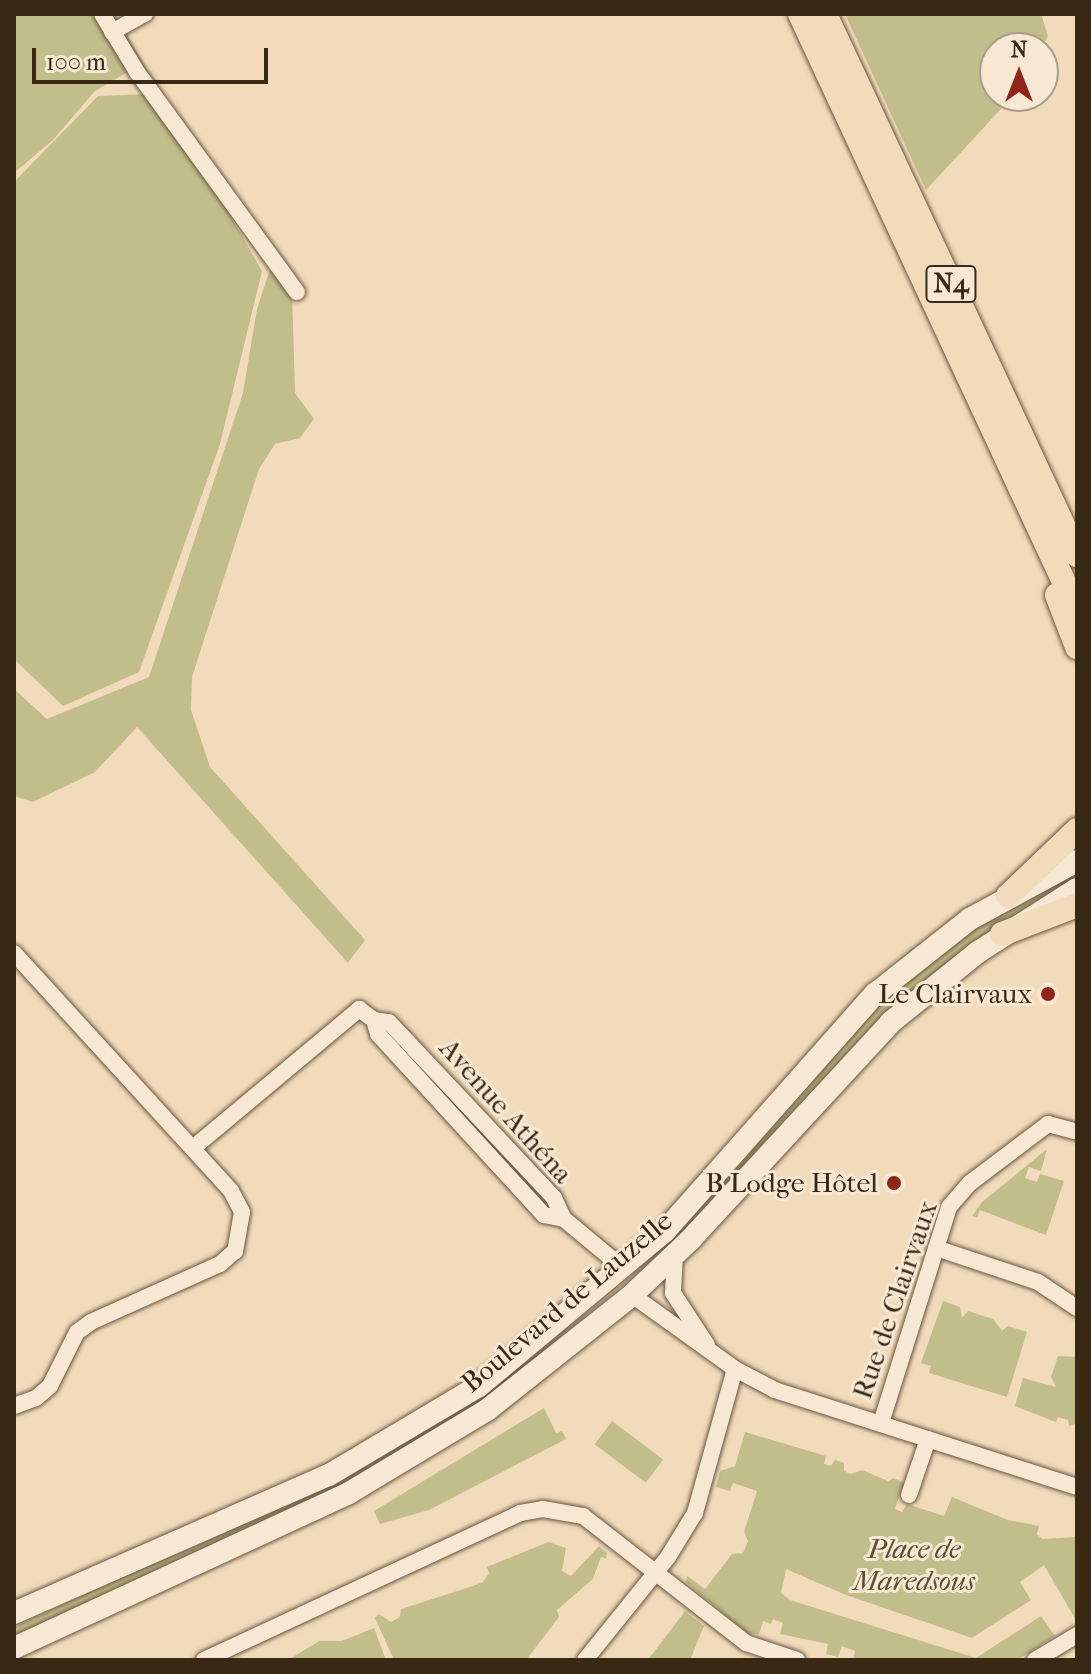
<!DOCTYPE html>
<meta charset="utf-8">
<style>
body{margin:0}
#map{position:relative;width:1091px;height:1674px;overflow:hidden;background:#f2dbbb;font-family:"IM FELL French Canon",serif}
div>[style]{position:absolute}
.green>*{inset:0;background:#c2be8b;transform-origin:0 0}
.roads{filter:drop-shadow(0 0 2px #67553e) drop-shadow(0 0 2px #67553e)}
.street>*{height:16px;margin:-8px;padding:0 8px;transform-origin:8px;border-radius:8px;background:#f7e8d3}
.secondary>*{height:22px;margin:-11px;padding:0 11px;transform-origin:11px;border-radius:11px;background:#f7e8d3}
.primary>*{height:24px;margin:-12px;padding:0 12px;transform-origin:12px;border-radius:12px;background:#f2dbbb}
.dots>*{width:22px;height:22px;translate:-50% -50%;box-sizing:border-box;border:4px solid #f7e8d3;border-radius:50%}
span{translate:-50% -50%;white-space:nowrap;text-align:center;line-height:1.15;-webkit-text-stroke:6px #f7e8d3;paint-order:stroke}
.shield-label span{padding:2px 6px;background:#f7e8d3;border:2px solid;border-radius:6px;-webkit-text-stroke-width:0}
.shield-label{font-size:26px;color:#392814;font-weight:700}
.poi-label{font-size:28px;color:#392814}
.right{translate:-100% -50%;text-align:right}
.street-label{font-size:28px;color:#392814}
.park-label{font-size:28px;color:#5b4e32;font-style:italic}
.frame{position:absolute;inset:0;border:16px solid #392814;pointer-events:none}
.north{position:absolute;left:979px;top:32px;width:80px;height:80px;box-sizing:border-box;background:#f7e8d3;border:2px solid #ab9b87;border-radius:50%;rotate:0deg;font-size:22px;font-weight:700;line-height:32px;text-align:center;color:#392814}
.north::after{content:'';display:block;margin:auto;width:28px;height:36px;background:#8f2418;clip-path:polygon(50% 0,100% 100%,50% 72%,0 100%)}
.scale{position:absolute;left:32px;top:48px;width:236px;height:36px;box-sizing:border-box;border:4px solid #392814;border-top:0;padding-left:10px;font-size:24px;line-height:28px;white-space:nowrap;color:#392814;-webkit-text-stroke:6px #f7e8d3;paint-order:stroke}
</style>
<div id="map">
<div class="green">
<div style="clip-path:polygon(14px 14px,98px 14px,133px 69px,95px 91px,53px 140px,14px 173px)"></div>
<div style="clip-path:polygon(108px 14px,115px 14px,262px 271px,220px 444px,139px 672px,63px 706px,14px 659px,14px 182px,98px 96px,149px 94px)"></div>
<div style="clip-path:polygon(845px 14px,1041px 14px,1048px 36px,1041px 48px,995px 48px,995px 96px,1013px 96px,926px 190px)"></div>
<div style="clip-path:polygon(271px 266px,292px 290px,295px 393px,314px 419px,300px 438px,275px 444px,259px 469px,192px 677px,191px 710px,210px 767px,365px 940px,348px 963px,137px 727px,95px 772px,33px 802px,14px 796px,14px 689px,47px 719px,149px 677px,243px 393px,257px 309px)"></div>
<div style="clip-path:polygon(1077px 867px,1077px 883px,973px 945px,899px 1003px,708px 1205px,760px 1131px,871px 1008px,961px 935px)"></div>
<div style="clip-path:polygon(1047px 1149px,1041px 1171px,1029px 1167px,1025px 1178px,1037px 1182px,1040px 1174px,1064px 1181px,1046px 1235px,980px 1210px,977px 1217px,972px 1216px,982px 1202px)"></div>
<div style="clip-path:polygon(616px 1297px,420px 1448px,28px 1637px,14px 1635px,14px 1627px,234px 1526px,468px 1406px)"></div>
<div style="clip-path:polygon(943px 1301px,960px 1307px,962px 1318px,968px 1311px,993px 1319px,1002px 1331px,1008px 1326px,1027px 1332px,1007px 1397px,929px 1373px,931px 1366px,921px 1363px)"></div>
<div style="clip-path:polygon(1058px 1356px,1077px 1357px,1077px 1423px,1069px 1426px,1068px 1420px,1058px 1417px,1056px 1422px,1015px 1406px,1023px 1378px,1056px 1387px,1051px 1377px)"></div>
<div style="clip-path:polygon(544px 1408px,556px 1433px,562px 1431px,566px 1439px,429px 1510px,380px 1524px,374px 1511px)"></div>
<div style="left:612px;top:1421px;width:64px;height:29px;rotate:37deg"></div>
<div style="clip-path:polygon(745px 1432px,826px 1456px,824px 1464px,831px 1466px,835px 1460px,844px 1463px,844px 1471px,851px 1474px,862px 1470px,888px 1481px,894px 1478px,904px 1483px,895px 1509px,902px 1512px,907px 1504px,944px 1516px,952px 1497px,1008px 1520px,1039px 1526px,1037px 1534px,1042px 1539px,1077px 1537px,1077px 1622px,1044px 1565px,1020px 1582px,1031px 1600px,972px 1638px,846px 1595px,786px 1569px,781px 1593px,790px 1600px,976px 1658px,1041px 1616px,1055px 1636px,1017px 1660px,853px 1660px,855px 1651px,842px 1646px,838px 1657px,826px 1654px,828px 1644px,780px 1634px,783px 1623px,773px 1619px,771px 1624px,763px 1621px,759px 1634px,748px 1634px,686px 1582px,687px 1576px,705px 1589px,732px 1554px,743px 1553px,748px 1541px,744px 1532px,757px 1491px,733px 1483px,730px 1491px,716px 1487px,720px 1471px,735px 1466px)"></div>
<div style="clip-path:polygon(548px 1542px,566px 1548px,562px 1571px,571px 1576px,599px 1546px,607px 1553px,606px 1559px,601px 1557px,593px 1579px,557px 1610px,559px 1617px,526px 1660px,394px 1660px,375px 1618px,379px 1614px,391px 1622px,400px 1617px,401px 1609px,470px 1587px,483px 1582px,489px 1573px,487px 1567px)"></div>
<div style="clip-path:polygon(685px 1611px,704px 1626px,690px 1660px,648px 1660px)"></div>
<div style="clip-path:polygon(374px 1628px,386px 1660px,288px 1660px,319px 1641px,342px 1641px)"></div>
</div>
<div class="roads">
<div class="street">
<div style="left:102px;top:14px;width:68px;rotate:58.9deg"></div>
<div style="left:137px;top:72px;width:272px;rotate:54deg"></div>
<div style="left:112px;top:32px;width:38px;rotate:-29deg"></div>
<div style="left:14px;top:953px;width:322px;rotate:47.6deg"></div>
<div style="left:231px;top:1191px;width:24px;rotate:62deg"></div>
<div style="left:242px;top:1212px;width:40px;rotate:100deg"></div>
<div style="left:235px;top:1251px;width:20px;rotate:139deg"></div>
<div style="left:220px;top:1264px;width:141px;rotate:155.8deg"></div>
<div style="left:91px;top:1322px;width:17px;rotate:144deg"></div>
<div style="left:77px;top:1332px;width:60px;rotate:116.6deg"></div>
<div style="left:50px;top:1386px;width:18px;rotate:139deg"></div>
<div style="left:36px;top:1398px;width:23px;rotate:160deg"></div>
<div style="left:374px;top:1020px;width:15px;rotate:74deg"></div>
<div style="left:378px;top:1034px;width:246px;rotate:47.5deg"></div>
<div style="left:544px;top:1215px;width:20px;rotate:11deg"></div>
<div style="left:564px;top:1219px;width:78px;rotate:39.8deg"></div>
<div style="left:193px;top:1148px;width:217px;rotate:-39.9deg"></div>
<div style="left:359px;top:1009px;width:19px;rotate:36deg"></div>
<div style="left:374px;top:1020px;width:15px;rotate:8deg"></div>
<div style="left:389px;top:1022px;width:241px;rotate:46.8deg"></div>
<div style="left:554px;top:1198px;width:23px;rotate:65deg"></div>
<div style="left:936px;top:1248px;width:108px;rotate:18.4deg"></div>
<div style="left:1038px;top:1282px;width:47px;rotate:33.7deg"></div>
<div style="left:675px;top:1254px;width:39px;rotate:93deg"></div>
<div style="left:673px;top:1293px;width:62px;rotate:56.8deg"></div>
<div style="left:632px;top:1295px;width:127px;rotate:35.7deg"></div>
<div style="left:735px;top:1369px;width:45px;rotate:27.7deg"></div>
<div style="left:775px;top:1390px;width:317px;rotate:17.8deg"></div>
<div style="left:881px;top:1423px;width:226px;rotate:-72.5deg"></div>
<div style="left:949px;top:1207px;width:32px;rotate:-49deg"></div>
<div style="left:970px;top:1183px;width:98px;rotate:-37.1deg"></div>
<div style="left:1048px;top:1124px;width:30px;rotate:15deg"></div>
<div style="left:909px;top:1495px;width:59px;rotate:-71.3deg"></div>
<div style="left:204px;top:1660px;width:349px;rotate:-24.9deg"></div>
<div style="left:520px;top:1513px;width:23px;rotate:-10deg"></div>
<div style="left:543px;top:1509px;width:41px;rotate:9.9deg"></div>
<div style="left:583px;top:1516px;width:207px;rotate:37.9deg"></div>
<div style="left:746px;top:1643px;width:54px;rotate:18.4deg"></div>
<div style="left:585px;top:1660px;width:132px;rotate:-51.1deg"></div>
<div style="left:668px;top:1557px;width:52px;rotate:-58.5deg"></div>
<div style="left:695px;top:1513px;width:149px;rotate:-74.5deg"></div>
<div style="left:1035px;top:1660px;width:49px;rotate:-30.8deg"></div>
</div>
<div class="secondary">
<div style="left:14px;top:1613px;width:344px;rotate:-23.7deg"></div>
<div style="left:329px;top:1475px;width:174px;rotate:-30.7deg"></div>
<div style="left:479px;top:1386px;width:242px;rotate:-39.8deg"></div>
<div style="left:665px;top:1231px;width:317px;rotate:-48.5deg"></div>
<div style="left:875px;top:994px;width:121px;rotate:-38.3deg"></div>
<div style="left:970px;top:919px;width:122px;rotate:-28.5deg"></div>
<div style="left:14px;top:1648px;width:369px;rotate:-24.8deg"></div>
<div style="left:349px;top:1493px;width:161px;rotate:-31deg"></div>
<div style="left:487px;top:1410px;width:185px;rotate:-38.4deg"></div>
<div style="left:632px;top:1295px;width:81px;rotate:-43.5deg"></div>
<div style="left:691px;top:1239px;width:295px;rotate:-47.3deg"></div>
<div style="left:891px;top:1022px;width:112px;rotate:-38.8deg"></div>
<div style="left:978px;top:952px;width:117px;rotate:-32.5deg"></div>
</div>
<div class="primary">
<div style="left:800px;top:14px;width:657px;rotate:65.07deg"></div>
<div style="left:825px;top:14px;width:597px;rotate:65.02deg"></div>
<div style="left:1057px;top:595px;width:56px;rotate:69deg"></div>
<div style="left:1008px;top:896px;width:95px;rotate:-43.7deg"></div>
<div style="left:1002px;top:934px;width:80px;rotate:-21.1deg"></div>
</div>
</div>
<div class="dots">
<div style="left:1048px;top:994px;background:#8f2418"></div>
<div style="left:894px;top:1183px;background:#8f2418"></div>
</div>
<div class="shield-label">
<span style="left:951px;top:284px">N4</span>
</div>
<div class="poi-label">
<span class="right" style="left:1032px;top:994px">Le Clairvaux</span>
<span class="right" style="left:878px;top:1183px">B Lodge Hôtel</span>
</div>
<div class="street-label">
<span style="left:506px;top:1111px;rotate:48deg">Avenue Athéna</span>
<span style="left:895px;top:1300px;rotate:-71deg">Rue de Clairvaux</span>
<span style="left:567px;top:1302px;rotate:-40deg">Boulevard de Lauzelle</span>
</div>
<div class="park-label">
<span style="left:914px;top:1565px">Place de<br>Maredsous</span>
</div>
<div class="frame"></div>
<div class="north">N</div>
<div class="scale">100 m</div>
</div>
